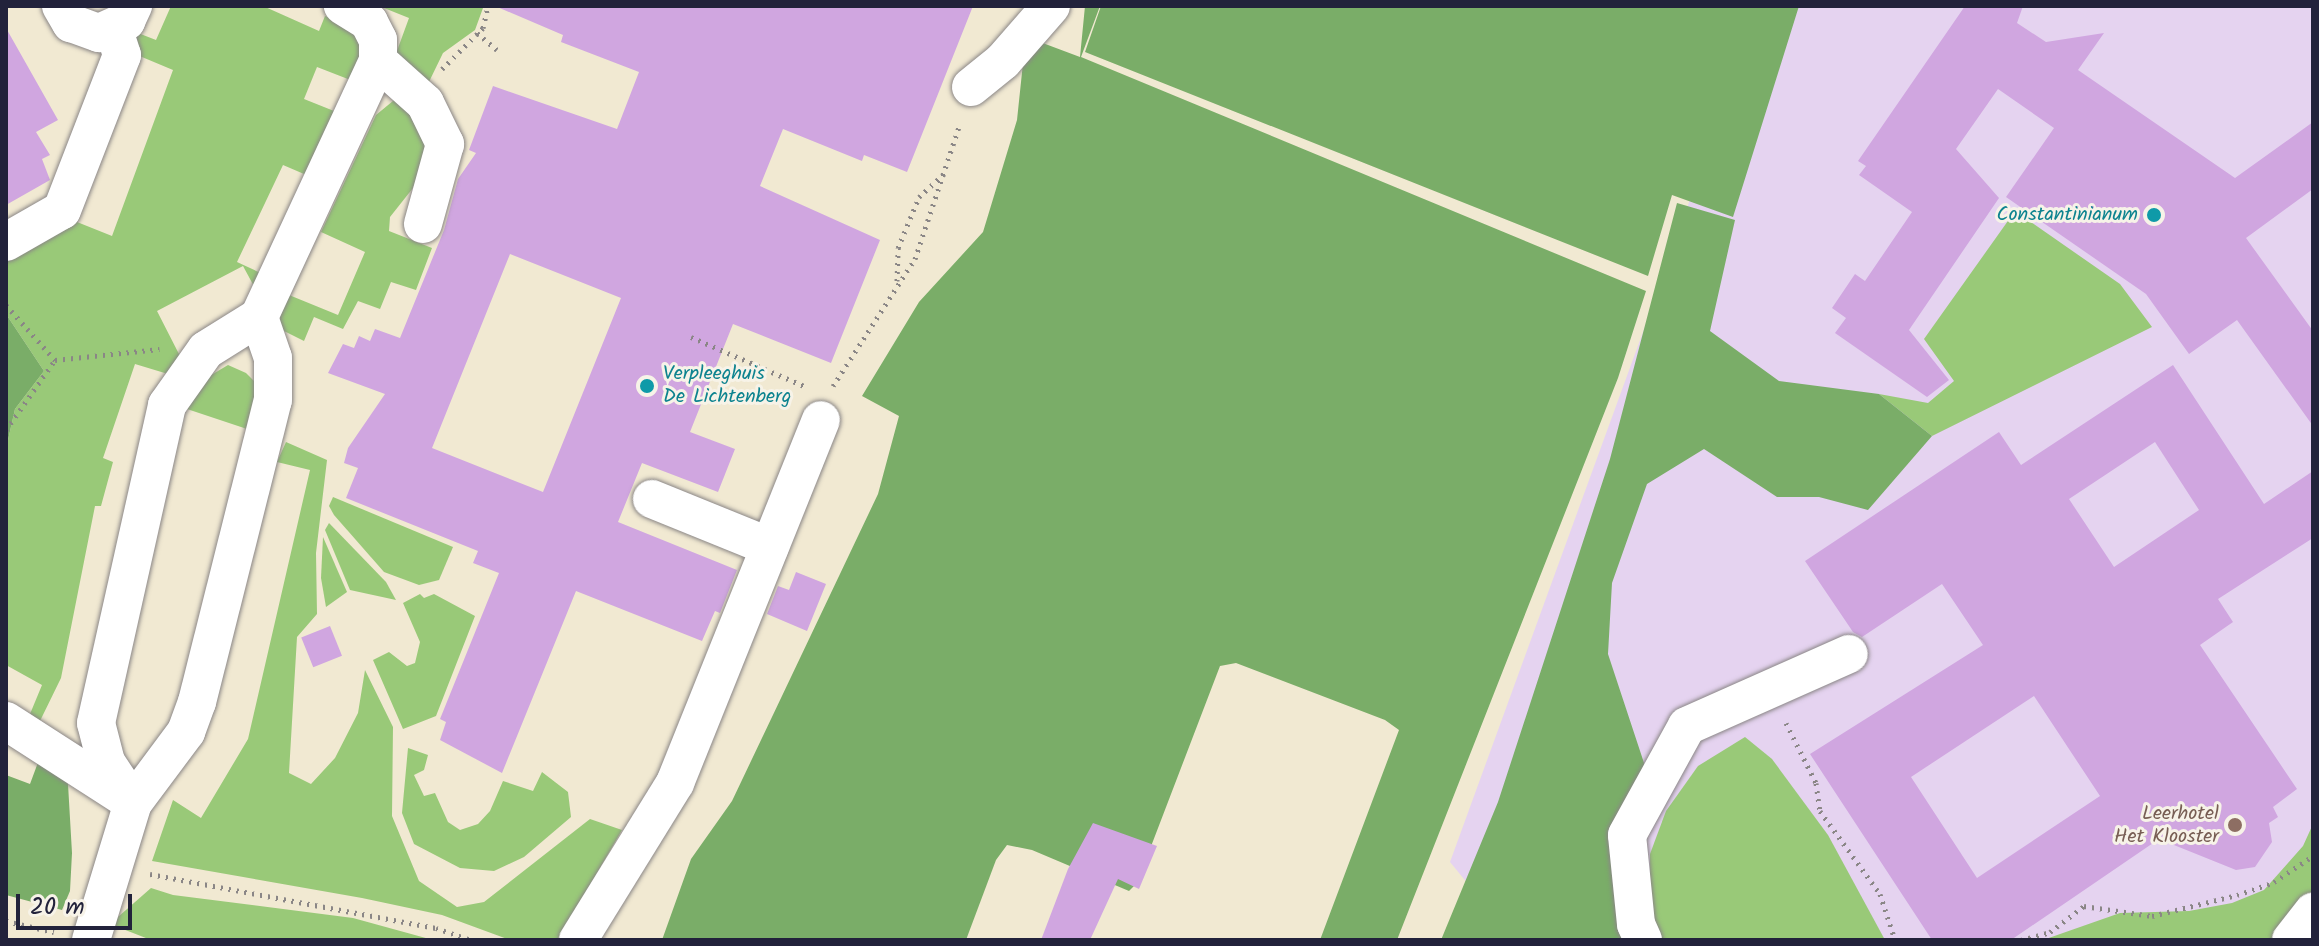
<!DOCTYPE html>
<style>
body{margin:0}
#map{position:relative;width:2319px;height:946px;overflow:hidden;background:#f1e9d2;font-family:Kalam,sans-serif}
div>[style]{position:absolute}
.built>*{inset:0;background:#e5d3f0}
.green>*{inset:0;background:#99c978}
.forest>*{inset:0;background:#7aad68}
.building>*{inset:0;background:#d0a6e0;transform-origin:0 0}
.path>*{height:5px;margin-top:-2.5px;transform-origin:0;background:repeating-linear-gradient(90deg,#8a8686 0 2px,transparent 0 8px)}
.roads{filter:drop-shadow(0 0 2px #8a8686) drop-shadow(0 0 2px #8a8686)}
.minor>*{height:38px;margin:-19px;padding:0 19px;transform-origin:19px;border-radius:19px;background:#fff}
.dots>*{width:22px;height:22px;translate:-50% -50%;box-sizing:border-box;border:4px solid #f7f3e8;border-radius:50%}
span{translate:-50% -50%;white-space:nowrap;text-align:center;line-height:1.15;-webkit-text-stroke:6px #f7f3e8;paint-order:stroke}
.culture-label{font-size:20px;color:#0d838f}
.right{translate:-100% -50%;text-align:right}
.left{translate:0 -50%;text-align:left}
.education-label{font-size:20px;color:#785e54}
.frame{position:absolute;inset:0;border:8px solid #22223b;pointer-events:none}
.scale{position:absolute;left:16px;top:894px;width:116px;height:36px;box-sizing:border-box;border:4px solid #22223b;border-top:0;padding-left:10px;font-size:24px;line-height:28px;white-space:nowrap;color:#22223b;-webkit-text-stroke:6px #f7f3e8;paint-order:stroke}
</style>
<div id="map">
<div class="built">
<div style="clip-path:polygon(1755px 6px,2313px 6px,2313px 940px,1514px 940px,1450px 862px,1675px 244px)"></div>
</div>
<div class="green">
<div style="clip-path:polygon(171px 6px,263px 6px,319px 31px,325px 16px,356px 28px,367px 50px,353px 81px,317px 67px,304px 99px,339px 113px,311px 177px,283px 165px,237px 262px,265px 275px,256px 290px,243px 266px,157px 311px,181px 358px,168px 374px,135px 364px,103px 458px,113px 462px,101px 506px,95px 506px,61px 678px,40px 721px,30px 714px,42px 685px,6px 665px,6px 449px,15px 409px,44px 371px,6px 314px,6px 252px,67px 218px,112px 236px,173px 70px,130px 52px,138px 33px,156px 40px)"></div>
<div style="clip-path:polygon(379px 6px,467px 6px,483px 8px,475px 30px,443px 53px,426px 88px,394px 59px,409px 18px)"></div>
<div style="clip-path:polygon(399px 96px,431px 140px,413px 188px,390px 217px,389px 231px,432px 248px,416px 290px,391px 282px,380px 309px,358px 301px,343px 329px,314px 317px,304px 341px,276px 327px,289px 295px,338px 315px,365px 252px,321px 232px,376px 115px)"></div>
<div style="clip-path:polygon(2015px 211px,2120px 284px,2152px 327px,1932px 436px,1879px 394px,1928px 403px,1954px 381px,1924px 339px)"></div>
<div style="clip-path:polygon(228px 365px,246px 373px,263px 390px,250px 430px,187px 409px,198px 383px)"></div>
<div style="clip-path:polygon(286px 442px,327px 460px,316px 553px,317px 614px,297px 637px,289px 773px,311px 784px,335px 758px,358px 713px,365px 670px,393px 727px,392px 816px,419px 881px,457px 907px,484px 902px,590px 819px,622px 830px,558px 940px,510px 940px,442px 915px,362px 898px,152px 861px,173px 800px,201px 818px,248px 739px,310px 470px,277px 462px)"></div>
<div style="clip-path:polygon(333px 497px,453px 547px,439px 580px,419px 585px,384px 572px,334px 515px,329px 506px)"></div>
<div style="clip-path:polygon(329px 523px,386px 582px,396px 600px,350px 590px,325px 530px)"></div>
<div style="clip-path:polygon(323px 537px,347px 592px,326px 607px,321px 578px)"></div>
<div style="clip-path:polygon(420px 594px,424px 598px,434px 594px,475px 616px,436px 716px,403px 729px,373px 660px,389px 652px,407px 666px,415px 663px,420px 642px,403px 603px)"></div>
<div style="clip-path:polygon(1745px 737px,1772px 759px,1828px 835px,1885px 940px,1657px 940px,1650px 909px,1650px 854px,1666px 811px,1698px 766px)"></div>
<div style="clip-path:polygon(408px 748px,428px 755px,424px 770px,414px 775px,424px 796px,435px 793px,448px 822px,460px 830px,478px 824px,490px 811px,503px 781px,533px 791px,542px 772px,568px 792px,571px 817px,524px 857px,494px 871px,460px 868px,414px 844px,402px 813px)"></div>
<div style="clip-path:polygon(2313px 824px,2313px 940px,2043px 940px,2120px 913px,2189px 911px,2232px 903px,2264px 890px,2303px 846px)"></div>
<div style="clip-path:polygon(151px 888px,173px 895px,353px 918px,433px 940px,151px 940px,110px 924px)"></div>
</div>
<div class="forest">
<div style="clip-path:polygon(1085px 6px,1100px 6px,1081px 57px,1646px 291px,1618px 378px,1397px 940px,1320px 940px,1399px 730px,1385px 720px,1236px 663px,1220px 666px,1137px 883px,1129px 891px,1032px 850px,1007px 845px,996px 860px,966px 940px,662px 940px,691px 859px,732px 801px,878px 494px,899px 416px,862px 396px,919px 302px,983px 232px,1017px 120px,1023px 63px,1032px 39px,1080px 57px)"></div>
<div style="clip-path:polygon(1101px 6px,1799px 6px,1733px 217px,1672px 195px,1648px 276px,1085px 52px)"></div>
<div style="clip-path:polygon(1677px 203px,1735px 220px,1710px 331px,1779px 381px,1879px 394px,1932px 436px,1868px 510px,1819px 497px,1777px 497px,1704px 449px,1647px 484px,1612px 583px,1608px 654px,1647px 772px,1626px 940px,1441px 940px,1498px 802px,1610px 459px)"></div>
<div style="clip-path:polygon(6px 314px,44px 371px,15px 409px,6px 449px)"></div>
<div style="clip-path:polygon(43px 749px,58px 763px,68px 784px,72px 853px,70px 891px,62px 910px,6px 895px,6px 775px,30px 784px)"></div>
</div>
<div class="building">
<div style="clip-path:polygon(evenodd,495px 6px,973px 6px,907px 172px,864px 155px,862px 161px,783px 129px,760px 186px,880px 240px,831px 363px,733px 324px,690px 432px,735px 449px,718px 492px,642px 463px,618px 522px,737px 570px,720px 613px,715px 611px,702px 641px,576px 591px,502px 773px,440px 740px,446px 722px,440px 719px,499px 573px,473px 563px,478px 551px,346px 498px,358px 468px,344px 463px,348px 448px,385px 394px,328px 373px,343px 344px,354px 348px,359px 336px,370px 341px,375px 329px,400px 338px,444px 230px,458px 179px,476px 153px,469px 150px,493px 86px,617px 129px,639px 72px,561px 42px,563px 35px,495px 6px,510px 254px,621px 298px,543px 492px,432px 448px,510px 254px)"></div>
<div style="clip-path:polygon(1965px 6px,2023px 6px,2017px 23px,2046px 42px,2104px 33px,2078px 70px,2235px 178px,2313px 122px,2313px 189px,2246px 238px,2313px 331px,2313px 426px,2237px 320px,2189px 354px,2146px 294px,2006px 197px,2054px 128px,1998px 89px,1956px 149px,1999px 198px,1909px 330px,1949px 380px,1927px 397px,1835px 333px,1846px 318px,1832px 308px,1855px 274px,1865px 281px,1912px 212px,1859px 175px,1866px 166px,1858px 161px)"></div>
<div style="clip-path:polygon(6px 28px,58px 120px,36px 132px,50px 155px,42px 159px,50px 180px,6px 205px)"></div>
<div style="clip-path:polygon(evenodd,2173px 365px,2264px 504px,2313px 471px,2313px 538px,2218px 599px,2233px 622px,2200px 645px,2297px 789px,2273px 807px,2278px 817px,2269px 823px,2272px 842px,2255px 867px,2236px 870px,2159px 839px,2011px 940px,1932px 940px,1810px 754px,1983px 645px,1942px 584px,1862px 637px,1853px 632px,1805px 561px,1999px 432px,2021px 465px,2173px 365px,2155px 442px,2199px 510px,2114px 567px,2069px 499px,2155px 442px,2173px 365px,2034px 696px,2100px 796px,1977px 878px,1911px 777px,2034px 696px)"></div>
<div style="clip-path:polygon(796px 572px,826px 584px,807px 631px,767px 614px,778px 586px,789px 590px)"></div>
<div style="left:330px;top:626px;width:32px;height:31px;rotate:68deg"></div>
<div style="clip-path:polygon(1093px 823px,1157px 846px,1139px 889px,1118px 879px,1090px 940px,1041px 940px,1068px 869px)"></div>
</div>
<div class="path">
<div style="left:477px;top:33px;width:26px;rotate:40deg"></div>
<div style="left:442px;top:69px;width:58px;rotate:-45deg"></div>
<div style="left:483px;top:28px;width:23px;rotate:-77deg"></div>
<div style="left:897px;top:281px;width:33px;rotate:-88deg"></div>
<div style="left:898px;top:248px;width:55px;rotate:-67.6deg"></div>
<div style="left:919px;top:197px;width:34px;rotate:-43deg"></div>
<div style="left:6px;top:305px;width:74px;rotate:48.3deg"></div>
<div style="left:691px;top:337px;width:123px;rotate:23.4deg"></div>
<div style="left:833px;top:386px;width:151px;rotate:-57.2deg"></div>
<div style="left:915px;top:259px;width:142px;rotate:-71.6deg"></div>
<div style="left:6px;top:430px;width:85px;rotate:-55deg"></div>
<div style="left:55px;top:360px;width:105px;rotate:-6deg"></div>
<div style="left:1786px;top:723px;width:67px;rotate:63.4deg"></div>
<div style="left:1816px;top:783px;width:28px;rotate:82deg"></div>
<div style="left:1820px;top:811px;width:102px;rotate:54.1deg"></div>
<div style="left:1880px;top:894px;width:48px;rotate:71.9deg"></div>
<div style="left:150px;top:874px;width:291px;rotate:10.7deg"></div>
<div style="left:436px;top:928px;width:36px;rotate:19deg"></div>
<div style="left:6px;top:921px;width:49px;rotate:12.9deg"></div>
<div style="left:2021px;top:940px;width:30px;rotate:-15deg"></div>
<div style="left:2050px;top:932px;width:43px;rotate:-37.4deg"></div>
<div style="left:2084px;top:906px;width:69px;rotate:8.4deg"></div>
<div style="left:2152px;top:916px;width:88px;rotate:-13.9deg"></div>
<div style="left:2237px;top:895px;width:39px;rotate:-19deg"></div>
<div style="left:2274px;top:882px;width:47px;rotate:-33.7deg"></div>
</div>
<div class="roads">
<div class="minor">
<div style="left:61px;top:6px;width:20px;rotate:60deg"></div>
<div style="left:71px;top:23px;width:30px;rotate:20deg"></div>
<div style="left:99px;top:33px;width:30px;rotate:-24deg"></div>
<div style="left:126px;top:21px;width:17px;rotate:-65deg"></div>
<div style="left:378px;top:61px;width:63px;rotate:41.8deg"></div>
<div style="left:425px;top:103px;width:46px;rotate:64deg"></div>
<div style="left:445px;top:144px;width:83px;rotate:105.4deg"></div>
<div style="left:971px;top:87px;width:41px;rotate:-39.1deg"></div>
<div style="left:1003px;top:61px;width:73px;rotate:-48.9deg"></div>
<div style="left:6px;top:242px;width:64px;rotate:-29.7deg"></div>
<div style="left:62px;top:210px;width:166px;rotate:-68.8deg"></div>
<div style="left:122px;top:55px;width:26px;rotate:-108deg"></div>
<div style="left:652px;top:499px;width:127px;rotate:22.1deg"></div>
<div style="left:6px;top:721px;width:140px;rotate:32.8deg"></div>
<div style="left:133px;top:803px;width:49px;rotate:-123.4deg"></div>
<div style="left:106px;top:762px;width:40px;rotate:-104.4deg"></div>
<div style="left:96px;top:723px;width:326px;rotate:-77.4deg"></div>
<div style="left:167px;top:405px;width:67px;rotate:-54.7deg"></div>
<div style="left:206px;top:350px;width:62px;rotate:-31.9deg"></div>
<div style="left:259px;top:317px;width:282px;rotate:-65.1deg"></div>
<div style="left:378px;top:61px;width:21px;rotate:-90deg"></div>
<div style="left:378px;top:40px;width:20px;rotate:-117deg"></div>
<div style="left:369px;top:22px;width:31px;rotate:-148deg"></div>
<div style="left:91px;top:940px;width:143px;rotate:-73deg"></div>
<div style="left:133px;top:803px;width:89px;rotate:-53.3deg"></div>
<div style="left:186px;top:732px;width:32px;rotate:-70deg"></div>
<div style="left:197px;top:702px;width:311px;rotate:-75.9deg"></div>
<div style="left:273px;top:400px;width:42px;rotate:-90deg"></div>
<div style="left:273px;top:358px;width:43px;rotate:-108.9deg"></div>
<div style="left:578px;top:940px;width:185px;rotate:-58.3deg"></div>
<div style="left:675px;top:783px;width:391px;rotate:-68.1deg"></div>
<div style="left:1643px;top:940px;width:17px;rotate:-114deg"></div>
<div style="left:1636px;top:924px;width:89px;rotate:-95.8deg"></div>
<div style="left:1627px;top:835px;width:124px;rotate:-61.2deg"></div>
<div style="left:1687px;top:726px;width:177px;rotate:-24deg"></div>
<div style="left:2291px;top:940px;width:36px;rotate:-52deg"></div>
</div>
</div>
<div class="dots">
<div style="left:2154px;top:215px;background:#0f9aa8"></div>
<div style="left:647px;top:386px;background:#0f9aa8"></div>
<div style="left:2235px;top:825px;background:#8d6e63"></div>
</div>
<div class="culture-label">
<span class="right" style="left:2138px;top:215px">Constantinianum</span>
<span class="left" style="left:663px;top:386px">Verpleeghuis<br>De Lichtenberg</span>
</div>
<div class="education-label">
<span class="right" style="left:2219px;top:826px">Leerhotel<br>Het Klooster</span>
</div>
<div class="frame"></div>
<div class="scale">20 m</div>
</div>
